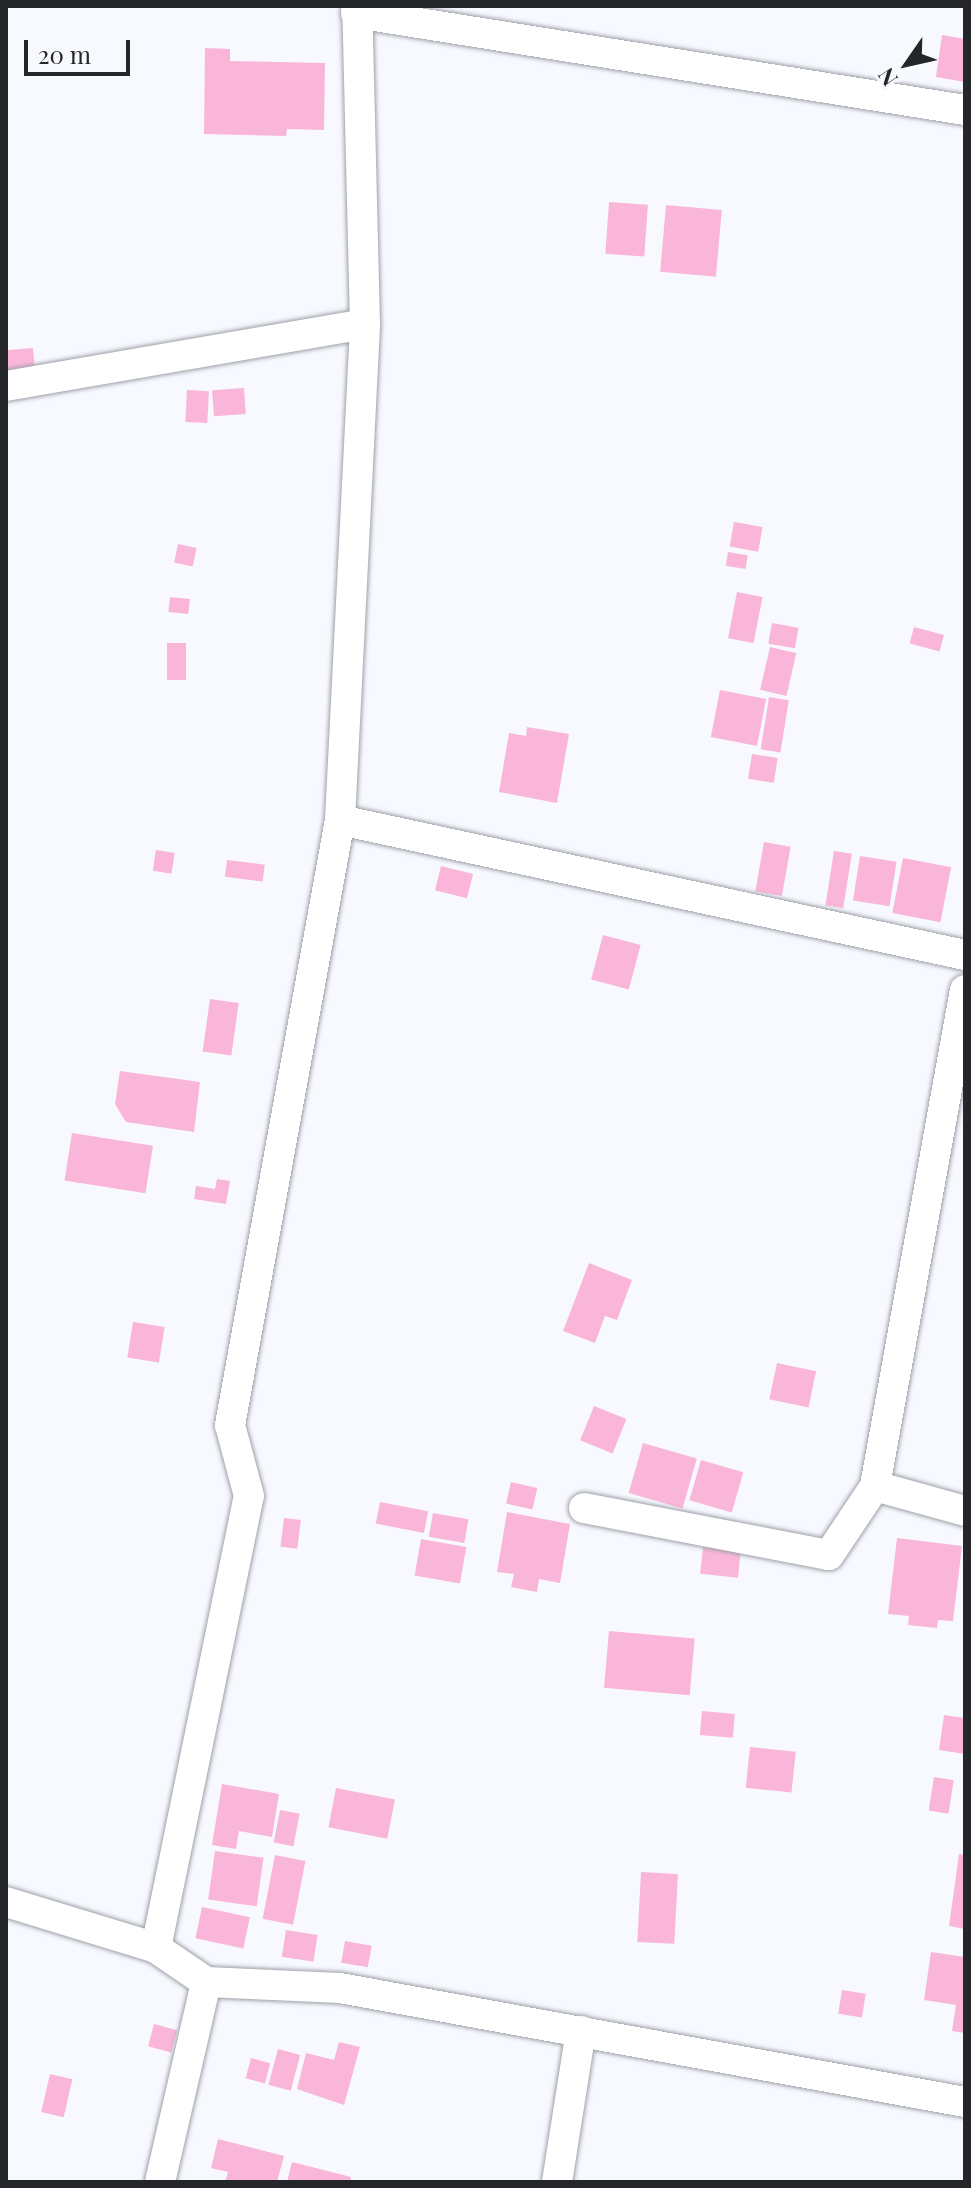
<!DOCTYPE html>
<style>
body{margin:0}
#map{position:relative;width:971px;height:2188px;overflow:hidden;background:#f7f9fe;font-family:"Playfair Display",serif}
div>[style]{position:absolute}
.building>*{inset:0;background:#fab6d8;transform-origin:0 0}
.roads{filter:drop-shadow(0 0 2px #9ea1a9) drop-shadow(0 0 2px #9ea1a9)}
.minor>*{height:30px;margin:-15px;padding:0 15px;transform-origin:15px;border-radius:15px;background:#fff}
span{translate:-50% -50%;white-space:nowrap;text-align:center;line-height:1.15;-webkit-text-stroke:6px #f7f9fe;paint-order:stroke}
.frame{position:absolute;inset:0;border:8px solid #252629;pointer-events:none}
.north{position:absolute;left:867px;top:24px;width:80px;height:80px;-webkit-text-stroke:6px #f7f9fe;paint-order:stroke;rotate:236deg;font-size:22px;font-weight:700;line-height:32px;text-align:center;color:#252629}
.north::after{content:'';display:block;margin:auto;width:28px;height:36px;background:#252629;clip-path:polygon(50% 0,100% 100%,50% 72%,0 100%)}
.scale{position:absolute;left:24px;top:40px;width:106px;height:36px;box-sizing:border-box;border:4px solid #252629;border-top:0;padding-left:10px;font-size:24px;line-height:28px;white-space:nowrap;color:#252629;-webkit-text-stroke:6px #f7f9fe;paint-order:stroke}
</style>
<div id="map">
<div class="building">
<div style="clip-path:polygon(942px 35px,965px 39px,965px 82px,936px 77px)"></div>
<div style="clip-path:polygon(205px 48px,230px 49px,230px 61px,325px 63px,324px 130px,287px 129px,286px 136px,204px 134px)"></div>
<div style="left:609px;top:202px;width:39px;height:52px;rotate:4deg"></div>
<div style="left:666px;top:205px;width:56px;height:67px;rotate:5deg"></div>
<div style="left:33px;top:348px;width:22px;height:27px;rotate:85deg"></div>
<div style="left:244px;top:388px;width:26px;height:32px;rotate:86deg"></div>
<div style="left:187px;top:390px;width:22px;height:32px;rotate:3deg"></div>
<div style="left:734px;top:522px;width:29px;height:25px;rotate:10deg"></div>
<div style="left:178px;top:544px;width:19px;height:19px;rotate:12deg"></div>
<div style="left:728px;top:552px;width:20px;height:14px;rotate:9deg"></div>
<div style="left:737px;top:592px;width:26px;height:47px;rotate:11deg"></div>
<div style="left:170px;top:597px;width:20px;height:15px;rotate:6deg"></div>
<div style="left:772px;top:623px;width:27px;height:21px;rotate:10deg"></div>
<div style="left:914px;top:627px;width:31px;height:17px;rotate:15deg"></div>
<div style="left:167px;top:643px;width:19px;height:37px"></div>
<div style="left:770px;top:647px;width:27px;height:44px;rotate:13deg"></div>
<div style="left:720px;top:690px;width:47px;height:48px;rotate:11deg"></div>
<div style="left:769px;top:697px;width:20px;height:53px;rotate:9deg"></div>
<div style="clip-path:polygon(527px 727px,569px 734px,557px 803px,499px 792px,509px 733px,526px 736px)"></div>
<div style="left:752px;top:754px;width:26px;height:25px;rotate:9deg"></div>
<div style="left:764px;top:842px;width:27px;height:50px;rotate:10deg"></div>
<div style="left:156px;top:850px;width:19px;height:21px;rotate:9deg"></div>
<div style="left:834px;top:851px;width:18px;height:55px;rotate:9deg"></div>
<div style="left:860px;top:856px;width:37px;height:45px;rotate:9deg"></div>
<div style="left:903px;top:858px;width:49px;height:56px;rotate:11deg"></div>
<div style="left:227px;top:860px;width:38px;height:17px;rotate:7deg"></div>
<div style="left:441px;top:866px;width:33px;height:25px;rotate:14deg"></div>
<div style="left:603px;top:935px;width:39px;height:46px;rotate:15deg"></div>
<div style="left:210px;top:999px;width:29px;height:53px;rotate:8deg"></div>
<div style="clip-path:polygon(120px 1071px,200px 1082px,194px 1132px,126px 1122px,115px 1104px)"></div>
<div style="left:72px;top:1133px;width:82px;height:48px;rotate:9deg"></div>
<div style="clip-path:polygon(217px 1179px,230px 1181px,226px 1204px,194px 1199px,196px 1186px,215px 1189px)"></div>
<div style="clip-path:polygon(589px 1263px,632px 1280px,617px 1320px,605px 1316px,595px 1343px,563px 1331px)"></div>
<div style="left:133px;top:1322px;width:32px;height:36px;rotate:9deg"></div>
<div style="left:777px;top:1363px;width:40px;height:37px;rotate:12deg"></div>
<div style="left:594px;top:1406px;width:35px;height:37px;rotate:22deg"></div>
<div style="left:643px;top:1443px;width:56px;height:52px;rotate:16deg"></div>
<div style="left:701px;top:1460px;width:44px;height:42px;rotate:16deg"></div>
<div style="left:511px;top:1482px;width:27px;height:22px;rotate:13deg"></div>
<div style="left:380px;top:1502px;width:49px;height:22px;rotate:11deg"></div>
<div style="clip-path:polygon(507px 1512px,570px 1524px,560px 1583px,539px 1579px,537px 1592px,511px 1587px,514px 1574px,497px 1572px)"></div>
<div style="left:433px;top:1513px;width:36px;height:24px;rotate:10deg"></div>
<div style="left:284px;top:1518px;width:17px;height:29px;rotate:7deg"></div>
<div style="clip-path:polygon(897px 1538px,962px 1546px,953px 1621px,938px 1620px,937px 1628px,908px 1625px,909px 1616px,888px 1614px)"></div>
<div style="left:421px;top:1539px;width:46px;height:37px;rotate:10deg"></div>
<div style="left:703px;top:1547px;width:38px;height:27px;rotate:6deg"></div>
<div style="left:609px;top:1631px;width:86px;height:57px;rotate:5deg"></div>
<div style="left:702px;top:1711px;width:33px;height:24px;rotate:5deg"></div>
<div style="clip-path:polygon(944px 1715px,965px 1718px,965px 1754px,939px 1750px)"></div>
<div style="left:750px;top:1747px;width:46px;height:41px;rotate:6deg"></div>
<div style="left:934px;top:1777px;width:20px;height:34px;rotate:9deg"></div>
<div style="clip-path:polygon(222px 1784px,279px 1794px,272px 1837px,239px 1831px,236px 1849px,212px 1845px)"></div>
<div style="left:336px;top:1788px;width:60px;height:40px;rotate:11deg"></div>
<div style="left:280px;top:1810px;width:20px;height:33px;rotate:11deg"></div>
<div style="left:215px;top:1851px;width:49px;height:49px;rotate:8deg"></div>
<div style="clip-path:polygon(959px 1854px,965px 1855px,965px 1929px,949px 1926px)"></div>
<div style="left:275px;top:1855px;width:31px;height:65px;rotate:11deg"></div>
<div style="left:641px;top:1872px;width:37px;height:70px;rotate:3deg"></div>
<div style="left:202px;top:1907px;width:49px;height:32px;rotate:12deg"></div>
<div style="left:286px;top:1930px;width:32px;height:27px;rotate:9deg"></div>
<div style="left:345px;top:1941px;width:27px;height:22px;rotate:10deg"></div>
<div style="clip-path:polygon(931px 1952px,965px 1957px,965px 2033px,952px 2031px,956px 2005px,924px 2000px)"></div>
<div style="left:842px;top:1990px;width:24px;height:24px;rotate:9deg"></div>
<div style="left:154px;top:2024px;width:24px;height:23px;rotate:15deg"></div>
<div style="clip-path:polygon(339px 2042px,360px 2047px,344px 2105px,297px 2089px,306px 2053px,334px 2060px)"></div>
<div style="left:278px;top:2049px;width:23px;height:37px;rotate:15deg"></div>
<div style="left:251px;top:2058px;width:20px;height:21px;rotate:15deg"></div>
<div style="left:50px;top:2074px;width:23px;height:39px;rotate:13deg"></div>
<div style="clip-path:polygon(218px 2139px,284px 2156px,277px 2182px,225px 2182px,228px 2172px,211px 2168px)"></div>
<div style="clip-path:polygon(292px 2162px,351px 2177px,350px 2182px,287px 2182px)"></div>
</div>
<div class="roads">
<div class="minor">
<div style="left:356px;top:13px;width:617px;rotate:9.05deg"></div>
<div style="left:6px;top:386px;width:364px;rotate:-9.8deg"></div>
<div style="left:340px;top:820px;width:639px;rotate:12.19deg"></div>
<div style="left:875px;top:1486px;width:504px;rotate:-79.72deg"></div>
<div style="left:584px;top:1508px;width:249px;rotate:10.9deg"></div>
<div style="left:829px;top:1555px;width:83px;rotate:-56.3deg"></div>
<div style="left:875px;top:1486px;width:93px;rotate:15.5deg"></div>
<div style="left:6px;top:1902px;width:157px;rotate:17deg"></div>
<div style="left:156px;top:1948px;width:60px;rotate:34.2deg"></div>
<div style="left:206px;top:1982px;width:134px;rotate:2.6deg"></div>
<div style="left:340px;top:1988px;width:635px;rotate:10.34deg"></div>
<div style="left:156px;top:1948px;width:461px;rotate:-78.4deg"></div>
<div style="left:249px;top:1496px;width:73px;rotate:-105deg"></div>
<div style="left:230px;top:1425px;width:615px;rotate:-79.7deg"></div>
<div style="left:340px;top:820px;width:497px;rotate:-87.1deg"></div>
<div style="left:365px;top:324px;width:318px;rotate:-91.4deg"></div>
<div style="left:160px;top:2182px;width:205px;rotate:-77deg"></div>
<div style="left:557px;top:2182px;width:153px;rotate:-81deg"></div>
</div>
</div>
<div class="frame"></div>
<div class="north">N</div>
<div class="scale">20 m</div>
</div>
